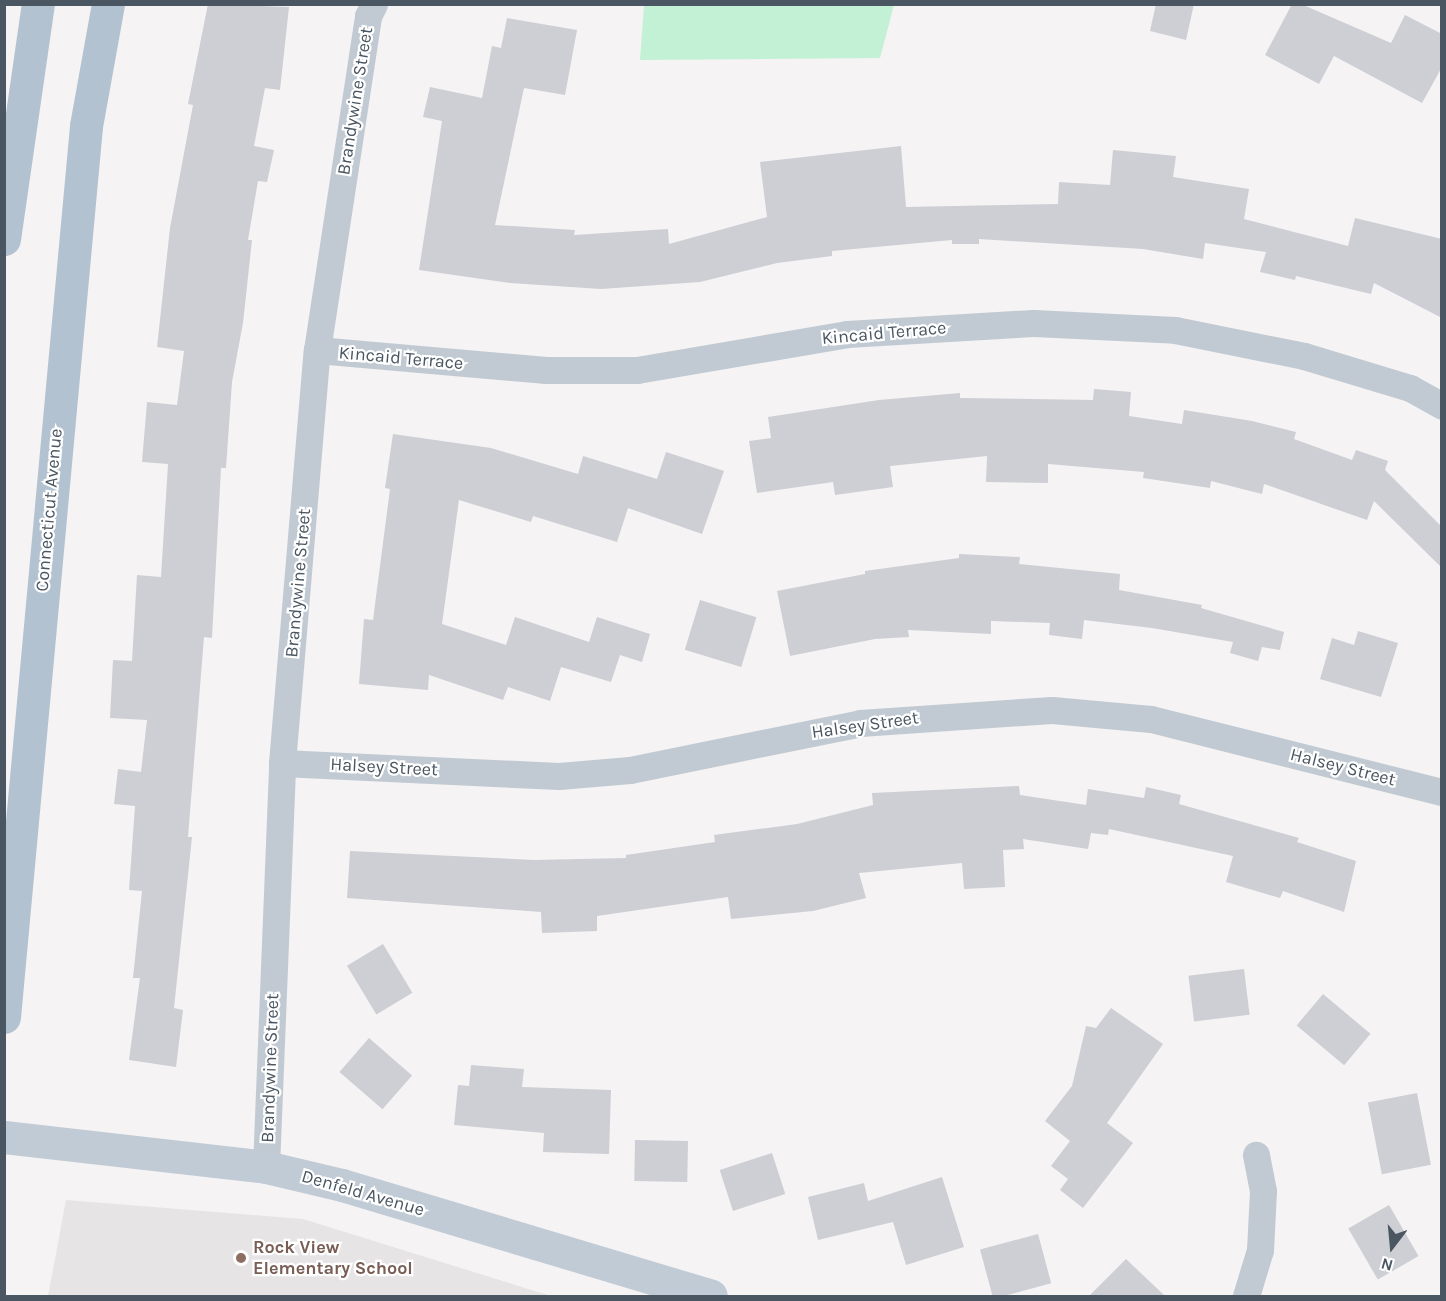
<!DOCTYPE html>
<style>
body{margin:0}
#map{position:relative;width:1446px;height:1301px;overflow:hidden;background:#f5f3f3;font-family:Karla,sans-serif}
div>[style]{position:absolute}
.education>*{inset:0;background:#e6e4e5}
.green>*{inset:0;background:#c3f1d5}
.building>*{inset:0;background:#cdcfd5;transform-origin:0 0}
.street>*{height:27px;margin:-13.5px;padding:0 13.5px;transform-origin:13.5px;border-radius:13.5px;background:#c1cad2}
.secondary>*{height:33px;margin:-16.5px;padding:0 16.5px;transform-origin:16.5px;border-radius:16.5px;background:#c1cbd6}
.primary>*{height:33px;margin:-16.5px;padding:0 16.5px;transform-origin:16.5px;border-radius:16.5px;background:#b3c2d1}
.dots>*{width:16px;height:16px;translate:-50% -50%;box-sizing:border-box;border:3px solid #fff;border-radius:50%}
span{translate:-50% -50%;white-space:nowrap;text-align:center;line-height:1.15;-webkit-text-stroke:4.5px #fff;paint-order:stroke}
.street-label{font-size:18px;color:#4a5661}
.education-label{font-size:18px;color:#785e54;font-weight:700}
.left{translate:0 -50%;text-align:left}
.frame{position:absolute;inset:0;border:6px solid #4a5661;pointer-events:none}
.north{position:absolute;left:1362px;top:1217px;width:60px;height:60px;-webkit-text-stroke:4px #fff;paint-order:stroke;rotate:196deg;font-size:16px;font-weight:700;line-height:24px;text-align:center;color:#4a5661}
.north::after{content:'';display:block;margin:auto;width:21px;height:27px;background:#4a5661;clip-path:polygon(50% 0,100% 100%,50% 72%,0 100%)}
</style>
<div id="map">
<div class="education">
<div style="clip-path:polygon(66px 1200px,303px 1219px,551px 1296px,48px 1296px)"></div>
</div>
<div class="green">
<div style="clip-path:polygon(644px 5px,644px 4px,894px 5px,880px 58px,640px 60px)"></div>
</div>
<div class="building">
<div style="clip-path:polygon(208px 4px,289px 7px,280px 90px,265px 88px,254px 146px,274px 150px,267px 182px,258px 181px,248px 240px,252px 240px,243px 323px,232px 382px,226px 468px,221px 468px,212px 638px,204px 637px,188px 837px,192px 837px,174px 1008px,183px 1010px,176px 1067px,129px 1060px,140px 978px,133px 978px,142px 891px,129px 890px,135px 806px,114px 804px,118px 769px,141px 772px,147px 720px,110px 718px,113px 660px,132px 661px,137px 575px,161px 577px,168px 464px,142px 462px,147px 402px,177px 405px,184px 351px,157px 347px,170px 228px,193px 105px,188px 104px)"></div>
<div style="clip-path:polygon(1156px 4px,1194px 4px,1186px 40px,1150px 31px)"></div>
<div style="clip-path:polygon(1292px 4px,1301px 4px,1391px 43px,1405px 15px,1442px 34px,1442px 67px,1422px 103px,1334px 56px,1319px 84px,1265px 55px)"></div>
<div style="clip-path:polygon(507px 18px,577px 30px,565px 95px,524px 88px,495px 225px,575px 230px,574px 235px,668px 229px,669px 244px,767px 217px,760px 162px,901px 146px,906px 207px,1058px 204px,1059px 182px,1110px 185px,1113px 150px,1176px 156px,1173px 177px,1249px 189px,1244px 219px,1348px 246px,1355px 218px,1442px 239px,1442px 318px,1374px 283px,1371px 294px,1296px 276px,1295px 280px,1260px 272px,1266px 252px,1205px 243px,1203px 259px,1143px 249px,979px 239px,979px 244px,952px 244px,952px 240px,832px 251px,832px 256px,777px 263px,700px 282px,601px 289px,510px 283px,419px 270px,442px 121px,423px 117px,430px 87px,482px 98px,492px 46px,501px 48px)"></div>
<div style="clip-path:polygon(1094px 389px,1131px 392px,1129px 416px,1182px 424px,1184px 410px,1252px 421px,1296px 432px,1294px 439px,1352px 460px,1356px 450px,1388px 461px,1385px 470px,1442px 527px,1442px 568px,1374px 501px,1367px 520px,1264px 484px,1262px 494px,1211px 481px,1210px 488px,1143px 478px,1144px 472px,1048px 464px,1048px 483px,986px 482px,987px 456px,890px 466px,893px 487px,835px 495px,833px 482px,757px 493px,749px 441px,771px 438px,768px 417px,879px 400px,960px 393px,960px 398px,1093px 400px)"></div>
<div style="clip-path:polygon(393px 434px,491px 448px,578px 474px,583px 456px,657px 479px,666px 452px,724px 471px,702px 534px,628px 508px,617px 542px,533px 516px,531px 522px,459px 500px,442px 624px,506px 645px,515px 617px,589px 642px,597px 617px,650px 634px,642px 662px,620px 655px,611px 682px,561px 667px,550px 701px,508px 687px,503px 700px,429px 675px,428px 690px,359px 684px,364px 619px,373px 620px,390px 489px,385px 488px)"></div>
<div style="clip-path:polygon(959px 554px,1020px 557px,1019px 564px,1120px 574px,1119px 590px,1202px 605px,1201px 608px,1284px 632px,1280px 650px,1262px 647px,1258px 661px,1230px 653px,1233px 642px,1152px 628px,1084px 620px,1082px 639px,1049px 635px,1050px 623px,991px 621px,991px 634px,908px 630px,909px 637px,875px 639px,790px 656px,777px 591px,865px 574px,865px 571px,959px 558px)"></div>
<div style="left:700px;top:600px;width:59px;height:52px;rotate:17deg"></div>
<div style="clip-path:polygon(1358px 631px,1398px 643px,1381px 697px,1320px 679px,1332px 638px,1354px 645px)"></div>
<div style="clip-path:polygon(1019px 786px,1020px 795px,1086px 805px,1088px 789px,1144px 798px,1146px 787px,1181px 795px,1179px 804px,1299px 838px,1297px 842px,1356px 861px,1344px 912px,1283px 891px,1280px 898px,1226px 882px,1233px 856px,1109px 829px,1108px 835px,1091px 833px,1088px 849px,1023px 839px,1024px 849px,1003px 850px,1005px 887px,964px 889px,962px 863px,859px 873px,866px 898px,813px 911px,731px 919px,728px 897px,597px 916px,597px 931px,542px 933px,541px 912px,347px 898px,350px 851px,534px 860px,626px 858px,626px 855px,715px 842px,714px 835px,797px 824px,873px 805px,872px 793px)"></div>
<div style="left:383px;top:944px;width:57px;height:42px;rotate:59deg"></div>
<div style="left:1244px;top:969px;width:46px;height:56px;rotate:83deg"></div>
<div style="left:1323px;top:994px;width:62px;height:41px;rotate:40deg"></div>
<div style="clip-path:polygon(1111px 1008px,1163px 1044px,1107px 1123px,1133px 1143px,1083px 1208px,1060px 1190px,1068px 1179px,1051px 1166px,1070px 1141px,1045px 1121px,1072px 1086px,1086px 1026px,1096px 1028px)"></div>
<div style="left:369px;top:1038px;width:57px;height:45px;rotate:41deg"></div>
<div style="clip-path:polygon(471px 1065px,524px 1069px,522px 1087px,611px 1090px,609px 1154px,543px 1152px,544px 1133px,454px 1125px,458px 1085px,469px 1086px)"></div>
<div style="left:1417px;top:1093px;width:73px;height:50px;rotate:79deg"></div>
<div style="left:635px;top:1140px;width:53px;height:41px;rotate:1deg"></div>
<div style="left:772px;top:1153px;width:43px;height:55px;rotate:72deg"></div>
<div style="clip-path:polygon(942px 1177px,964px 1247px,906px 1265px,893px 1222px,818px 1240px,808px 1197px,864px 1183px,868px 1201px)"></div>
<div style="left:1389px;top:1205px;width:59px;height:47px;rotate:60deg"></div>
<div style="left:1038px;top:1234px;width:51px;height:60px;rotate:75deg"></div>
<div style="clip-path:polygon(1126px 1259px,1165px 1296px,1089px 1296px)"></div>
</div>
<div class="street">
<div style="left:317px;top:350px;width:230px;rotate:5deg"></div>
<div style="left:546px;top:370px;width:91px"></div>
<div style="left:637px;top:370px;width:213px;rotate:-9.7deg"></div>
<div style="left:847px;top:334px;width:187px;rotate:-3.4deg"></div>
<div style="left:1034px;top:323px;width:141px;rotate:2.8deg"></div>
<div style="left:1175px;top:330px;width:132px;rotate:11.4deg"></div>
<div style="left:1304px;top:356px;width:111px;rotate:16.8deg"></div>
<div style="left:1410px;top:388px;width:37px;rotate:29deg"></div>
<div style="left:282px;top:763px;width:277px;rotate:2.7deg"></div>
<div style="left:559px;top:776px;width:71px;rotate:-4.8deg"></div>
<div style="left:630px;top:770px;width:235px;rotate:-11.5deg"></div>
<div style="left:860px;top:723px;width:192px;rotate:-3.9deg"></div>
<div style="left:1052px;top:710px;width:99px;rotate:5.2deg"></div>
<div style="left:1151px;top:719px;width:300px;rotate:14.1deg"></div>
<div style="left:266px;top:1167px;width:404px;rotate:-87.7deg"></div>
<div style="left:282px;top:763px;width:414px;rotate:-85.2deg"></div>
<div style="left:317px;top:350px;width:338px;rotate:-81.3deg"></div>
<div style="left:368px;top:16px;width:13px;rotate:-63deg"></div>
<div style="left:1246px;top:1296px;width:48px;rotate:-73.1deg"></div>
<div style="left:1260px;top:1250px;width:59px;rotate:-87.1deg"></div>
<div style="left:1263px;top:1191px;width:37px;rotate:-101deg"></div>
</div>
<div class="secondary">
<div style="left:4px;top:1137px;width:264px;rotate:6.5deg"></div>
<div style="left:266px;top:1167px;width:78px;rotate:13.3deg"></div>
<div style="left:342px;top:1185px;width:385px;rotate:16.7deg"></div>
</div>
<div class="primary">
<div style="left:4px;top:239px;width:237px;rotate:-81.8deg"></div>
<div style="left:4px;top:1017px;width:895px;rotate:-84.74deg"></div>
<div style="left:86px;top:126px;width:124px;rotate:-79.8deg"></div>
</div>
<div class="dots">
<div style="left:241px;top:1258px;background:#8d6e63"></div>
</div>
<div class="street-label">
<span style="left:355px;top:101px;rotate:-81deg">Brandywine Street</span>
<span style="left:884px;top:333px;rotate:-5deg">Kincaid Terrace</span>
<span style="left:401px;top:358px;rotate:5deg">Kincaid Terrace</span>
<span style="left:49px;top:510px;rotate:-85deg">Connecticut Avenue</span>
<span style="left:298px;top:583px;rotate:-85deg">Brandywine Street</span>
<span style="left:865px;top:725px;rotate:-8deg">Halsey Street</span>
<span style="left:384px;top:767px;rotate:3deg">Halsey Street</span>
<span style="left:1343px;top:767px;rotate:14deg">Halsey Street</span>
<span style="left:270px;top:1068px;rotate:-88deg">Brandywine Street</span>
<span style="left:363px;top:1193px;rotate:16deg">Denfeld Avenue</span>
</div>
<div class="education-label">
<span class="left" style="left:253px;top:1258px">Rock View<br>Elementary School</span>
</div>
<div class="frame"></div>
<div class="north">N</div>
</div>
